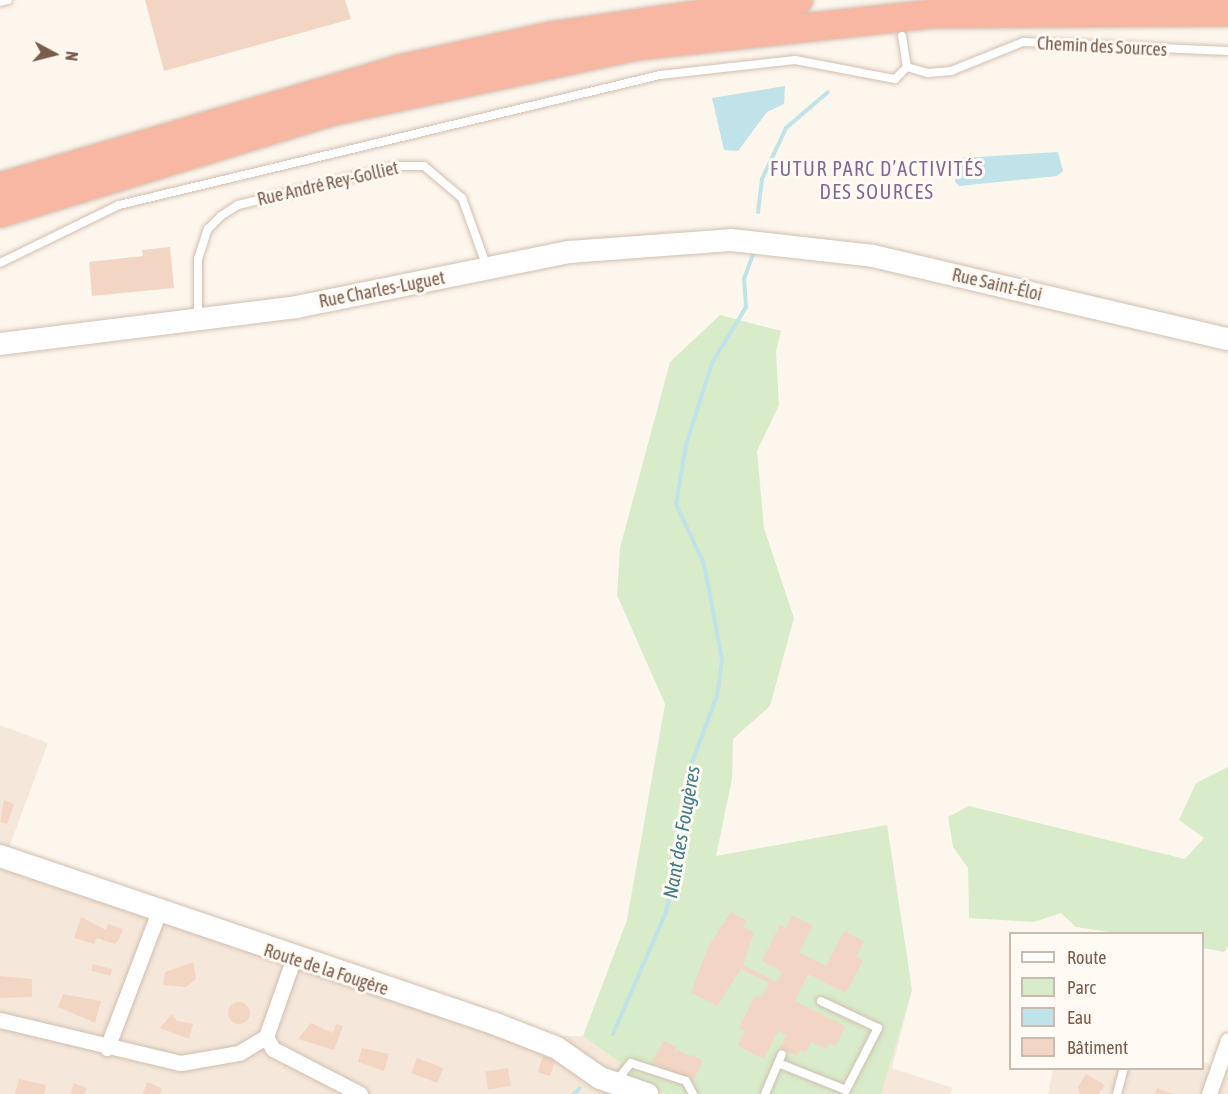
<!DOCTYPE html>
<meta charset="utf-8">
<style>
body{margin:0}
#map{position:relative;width:1228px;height:1094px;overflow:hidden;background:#fdf6ec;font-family:"Asap Condensed",sans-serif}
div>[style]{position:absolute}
.residential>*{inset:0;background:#f5e8da}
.green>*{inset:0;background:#d8ecc9}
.water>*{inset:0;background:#bfe3e8}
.stream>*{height:4px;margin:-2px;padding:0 2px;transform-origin:2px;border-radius:2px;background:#bfe3e8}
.building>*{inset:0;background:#f3d5c3;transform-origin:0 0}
.round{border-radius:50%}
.roads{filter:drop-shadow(0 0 2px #d1beb0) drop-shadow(0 0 2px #d1beb0)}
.lane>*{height:8px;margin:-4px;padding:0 4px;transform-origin:4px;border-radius:4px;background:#fff}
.street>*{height:15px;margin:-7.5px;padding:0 7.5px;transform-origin:7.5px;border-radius:7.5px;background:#fff}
.secondary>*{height:22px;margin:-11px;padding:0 11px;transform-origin:11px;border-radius:11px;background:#fff}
.highway>*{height:28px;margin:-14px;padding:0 14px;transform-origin:14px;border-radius:14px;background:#f7b7a3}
span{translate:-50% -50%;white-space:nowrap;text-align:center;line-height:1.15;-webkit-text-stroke:6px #fffaf3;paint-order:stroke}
.street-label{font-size:18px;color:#7a5c4d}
.neighbourhood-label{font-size:20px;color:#846695;letter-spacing:1.5px}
.water-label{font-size:20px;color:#437c86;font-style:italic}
.legend{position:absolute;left:1009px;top:932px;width:195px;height:138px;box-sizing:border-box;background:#fffaf3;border:2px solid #cabbb1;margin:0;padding:8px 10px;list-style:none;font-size:18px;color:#7a5c4d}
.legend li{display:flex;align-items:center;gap:12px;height:30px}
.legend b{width:30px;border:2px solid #cabbb1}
.north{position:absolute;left:24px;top:24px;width:60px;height:60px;-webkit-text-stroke:4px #fffaf3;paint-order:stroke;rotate:97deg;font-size:16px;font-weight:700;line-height:24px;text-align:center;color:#7a5c4d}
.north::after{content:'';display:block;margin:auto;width:21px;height:27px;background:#7a5c4d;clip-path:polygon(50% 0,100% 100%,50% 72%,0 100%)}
</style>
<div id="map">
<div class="residential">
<div style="clip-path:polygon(0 725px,48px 743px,7px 853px,548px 1036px,583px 1036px,621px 1063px,887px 825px,912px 990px,892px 1068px,953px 1088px,950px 1094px,0 1094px)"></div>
<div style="clip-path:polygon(1203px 1062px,1228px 1071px,1228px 1094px,1048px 1094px,1053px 1069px,1202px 1068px)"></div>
</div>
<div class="green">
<div style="clip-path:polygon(720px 315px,781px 331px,776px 352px,779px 405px,757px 451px,764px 528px,794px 618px,770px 706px,733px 739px,732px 779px,716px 856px,887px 825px,912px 990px,881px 1094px,667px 1094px,614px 1074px,621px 1063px,583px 1036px,627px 920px,665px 704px,617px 595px,620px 548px,670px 362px)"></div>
<div style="clip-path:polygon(1228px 767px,1228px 947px,1224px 952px,1203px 948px,1202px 934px,1116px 933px,1076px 927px,1061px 913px,1034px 922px,969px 918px,968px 868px,953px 847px,948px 817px,969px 806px,1185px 859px,1204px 838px,1179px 820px,1196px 783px)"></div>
</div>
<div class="water">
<div style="clip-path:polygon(785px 86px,784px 104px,767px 112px,738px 151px,724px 150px,712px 98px)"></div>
<div style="clip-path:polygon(1058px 152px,1063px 171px,1057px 176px,959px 186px,955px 182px,960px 158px)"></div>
</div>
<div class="stream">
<div style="left:758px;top:212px;width:33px;rotate:-83deg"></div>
<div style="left:762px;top:179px;width:56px;rotate:-64.8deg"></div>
<div style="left:786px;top:128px;width:55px;rotate:-40.6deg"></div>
<div style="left:613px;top:1034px;width:133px;rotate:-66.5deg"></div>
<div style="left:666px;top:912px;width:50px;rotate:-76.2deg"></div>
<div style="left:678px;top:863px;width:91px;rotate:-83.7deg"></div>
<div style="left:688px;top:773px;width:82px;rotate:-69.4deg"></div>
<div style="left:717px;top:696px;width:37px;rotate:-82deg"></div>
<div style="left:722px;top:659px;width:97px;rotate:-100.7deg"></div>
<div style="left:704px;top:564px;width:66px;rotate:-115deg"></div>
<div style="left:676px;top:504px;width:60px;rotate:-80.4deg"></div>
<div style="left:686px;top:445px;width:86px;rotate:-72.4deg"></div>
<div style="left:712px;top:363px;width:66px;rotate:-58.7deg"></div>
<div style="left:746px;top:307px;width:28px;rotate:-94deg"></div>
<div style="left:744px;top:279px;width:30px;rotate:-70deg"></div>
<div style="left:574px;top:1094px;width:8px;rotate:-45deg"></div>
</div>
<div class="building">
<div style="clip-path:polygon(145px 0,345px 0,351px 19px,164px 71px)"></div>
<div style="clip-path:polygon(170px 247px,174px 288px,92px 296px,89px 262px,143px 256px,142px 250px)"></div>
<div style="clip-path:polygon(4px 800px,14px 804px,7px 824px,0 822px)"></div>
<div style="clip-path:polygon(731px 912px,746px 920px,743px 927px,754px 932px,743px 965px,777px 982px,782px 972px,762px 961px,780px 925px,786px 928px,792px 915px,813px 926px,799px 952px,826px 966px,844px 931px,864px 941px,856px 957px,863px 960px,846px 993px,808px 974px,795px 1001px,845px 1026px,836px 1046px,830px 1043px,826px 1049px,811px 1042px,806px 1053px,800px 1050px,797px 1056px,780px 1048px,786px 1035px,778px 1031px,764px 1059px,738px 1046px,745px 1031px,739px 1028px,755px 995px,761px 998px,769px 983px,741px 969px,717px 1006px,691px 993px,708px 947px)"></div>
<div style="clip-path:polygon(81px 917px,106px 930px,108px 924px,123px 929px,119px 939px,115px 944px,97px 938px,94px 944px,74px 938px)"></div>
<div style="clip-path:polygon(193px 962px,196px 979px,186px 987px,163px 985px,165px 972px)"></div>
<div style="left:93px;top:964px;width:20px;height:7px;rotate:15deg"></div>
<div style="clip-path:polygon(0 976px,32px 979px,32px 997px,0 998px)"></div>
<div style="clip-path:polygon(63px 994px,101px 1001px,95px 1023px,58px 1007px)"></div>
<div class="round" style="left:228px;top:1002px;width:22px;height:22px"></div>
<div style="clip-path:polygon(172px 1014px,177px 1021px,193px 1024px,189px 1039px,160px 1028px)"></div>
<div style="clip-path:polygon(311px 1023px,333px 1033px,336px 1024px,343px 1026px,334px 1050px,298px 1039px)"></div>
<div style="clip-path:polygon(664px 1041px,677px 1047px,674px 1054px,678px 1050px,688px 1055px,687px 1061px,690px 1054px,703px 1061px,693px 1081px,651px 1062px)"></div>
<div style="clip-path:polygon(362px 1048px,389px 1054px,384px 1071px,358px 1062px)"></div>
<div style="left:543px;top:1056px;width:13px;height:17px;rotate:18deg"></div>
<div style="left:417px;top:1058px;width:28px;height:16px;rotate:21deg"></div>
<div style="left:508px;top:1068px;width:18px;height:23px;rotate:81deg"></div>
<div style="clip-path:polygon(1086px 1074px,1105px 1085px,1098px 1094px,1080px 1094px,1078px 1087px)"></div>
<div style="clip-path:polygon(19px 1079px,46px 1085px,44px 1094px,15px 1094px)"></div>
<div style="clip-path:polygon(147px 1082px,162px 1088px,160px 1094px,143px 1094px)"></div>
<div style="clip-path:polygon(74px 1083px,87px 1088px,84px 1094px,70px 1094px)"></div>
<div style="clip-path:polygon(1157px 1088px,1173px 1094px,1155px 1094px)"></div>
</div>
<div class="roads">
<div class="lane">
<div style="left:0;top:2px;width:8px;rotate:-14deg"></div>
<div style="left:902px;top:36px;width:31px;rotate:81deg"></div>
<div style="left:907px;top:67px;width:22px;rotate:16deg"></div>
<div style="left:928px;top:73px;width:23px;rotate:-5deg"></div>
<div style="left:951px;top:71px;width:78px;rotate:-21.9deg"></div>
<div style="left:1023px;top:42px;width:205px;rotate:2.5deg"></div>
<div style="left:0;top:263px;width:132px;rotate:-26deg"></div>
<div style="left:119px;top:205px;width:556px;rotate:-13.51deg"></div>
<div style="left:660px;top:75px;width:136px;rotate:-6.3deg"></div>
<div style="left:795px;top:60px;width:102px;rotate:10.8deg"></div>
<div style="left:895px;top:79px;width:17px;rotate:-45deg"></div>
<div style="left:198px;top:316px;width:57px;rotate:-90deg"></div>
<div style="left:198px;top:259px;width:32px;rotate:-72deg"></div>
<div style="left:208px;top:229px;width:18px;rotate:-45deg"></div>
<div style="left:221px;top:216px;width:20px;rotate:-33deg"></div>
<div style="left:238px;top:205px;width:166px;rotate:-13.6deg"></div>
<div style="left:399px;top:166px;width:25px"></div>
<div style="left:424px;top:166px;width:50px;rotate:40.1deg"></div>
<div style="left:462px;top:198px;width:73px;rotate:70.1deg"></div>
<div style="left:778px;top:1063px;width:73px;rotate:21.7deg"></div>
<div style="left:846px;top:1090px;width:70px;rotate:-62.7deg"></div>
<div style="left:878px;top:1028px;width:63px;rotate:-154.7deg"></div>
<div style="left:617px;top:1080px;width:22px;rotate:-51deg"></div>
<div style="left:631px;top:1063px;width:58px;rotate:18.1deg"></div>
<div style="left:686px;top:1081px;width:15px;rotate:62deg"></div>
<div style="left:765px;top:1094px;width:43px;rotate:-67deg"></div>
<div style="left:1117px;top:1094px;width:27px;rotate:-75deg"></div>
</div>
<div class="street">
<div style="left:0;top:1020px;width:186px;rotate:13.4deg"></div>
<div style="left:181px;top:1063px;width:59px;rotate:-9.8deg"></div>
<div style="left:239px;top:1053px;width:31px;rotate:-31deg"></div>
<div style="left:266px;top:1037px;width:14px;rotate:60deg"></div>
<div style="left:273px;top:1049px;width:98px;rotate:27.3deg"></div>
<div style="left:266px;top:1037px;width:82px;rotate:-70.7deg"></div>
<div style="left:107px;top:1048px;width:147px;rotate:-69.2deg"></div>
<div style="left:1209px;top:1094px;width:57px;rotate:-70.6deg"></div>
</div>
<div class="secondary">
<div style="left:0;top:344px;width:298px;rotate:-7.1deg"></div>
<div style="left:296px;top:307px;width:278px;rotate:-11.4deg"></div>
<div style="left:569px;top:252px;width:162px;rotate:-4.2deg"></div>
<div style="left:731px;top:240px;width:143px;rotate:6.4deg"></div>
<div style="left:873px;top:256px;width:365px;rotate:13.2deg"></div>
<div style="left:0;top:856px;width:521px;rotate:18.71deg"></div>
<div style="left:493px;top:1023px;width:69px;rotate:21.3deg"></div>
<div style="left:557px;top:1048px;width:52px;rotate:34.9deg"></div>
<div style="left:600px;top:1078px;width:50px;rotate:18.8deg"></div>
</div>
<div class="highway">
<div style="left:0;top:187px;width:417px;rotate:-16.4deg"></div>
<div style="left:400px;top:69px;width:155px;rotate:-12.3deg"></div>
<div style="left:551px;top:36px;width:250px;rotate:-8.3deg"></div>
<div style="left:0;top:213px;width:349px;rotate:-17deg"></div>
<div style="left:334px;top:111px;width:310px;rotate:-12.1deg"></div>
<div style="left:637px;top:46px;width:298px;rotate:-6.2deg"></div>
<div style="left:933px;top:14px;width:295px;rotate:-0.4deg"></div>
</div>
</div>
<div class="street-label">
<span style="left:1102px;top:47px;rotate:3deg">Chemin des Sources</span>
<span style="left:328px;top:184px;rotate:-13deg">Rue André Rey-Golliet</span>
<span style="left:997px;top:285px;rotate:13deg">Rue Saint-Éloi</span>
<span style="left:382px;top:290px;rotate:-11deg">Rue Charles-Luguet</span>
<span style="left:326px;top:970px;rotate:18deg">Route de la Fougère</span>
</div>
<div class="neighbourhood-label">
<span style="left:877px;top:180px">FUTUR PARC D’ACTIVITÉS<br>DES SOURCES</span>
</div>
<div class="water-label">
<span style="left:681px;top:832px;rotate:-80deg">Nant des Fougères</span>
</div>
<ul class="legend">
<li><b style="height:8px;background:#fff"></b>Route</li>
<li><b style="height:16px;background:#d8ecc9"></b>Parc</li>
<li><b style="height:16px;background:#bfe3e8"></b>Eau</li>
<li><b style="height:16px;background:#f3d5c3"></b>Bâtiment</li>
</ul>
<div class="north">N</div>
</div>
